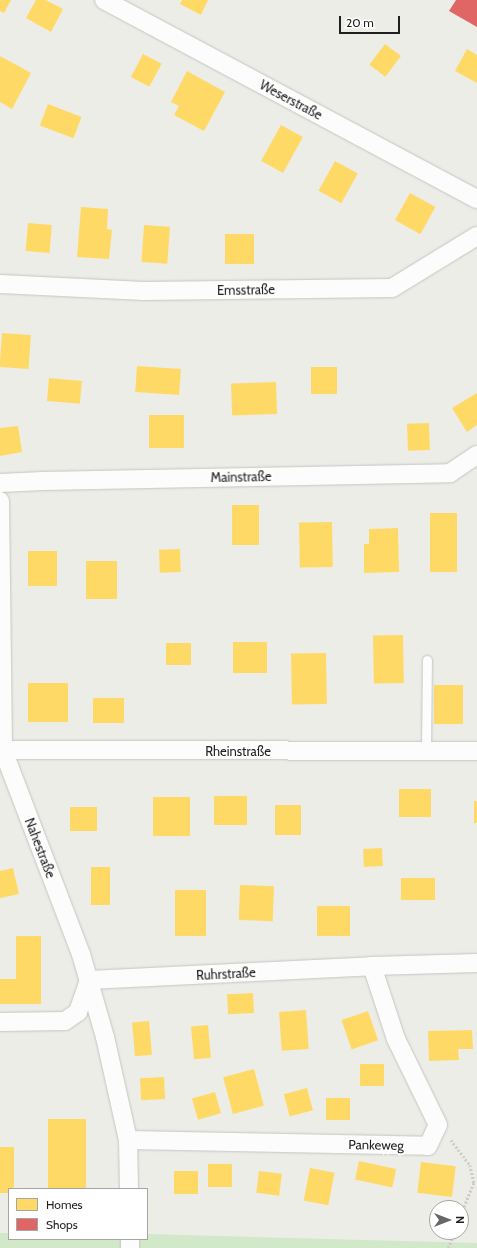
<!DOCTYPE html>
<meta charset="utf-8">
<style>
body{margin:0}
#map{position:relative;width:477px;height:1248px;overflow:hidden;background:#edede8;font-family:Cabin,sans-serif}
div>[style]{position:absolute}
.grass>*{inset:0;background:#d1e9c9}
.homes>*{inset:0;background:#ffd966;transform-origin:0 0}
.shops>*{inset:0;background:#e06666}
.path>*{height:2.5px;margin-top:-1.25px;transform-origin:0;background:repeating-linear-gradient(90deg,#d2cac5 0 2px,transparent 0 4px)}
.roads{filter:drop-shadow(0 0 1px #c4c4c2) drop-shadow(0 0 1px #c4c4c2)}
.lane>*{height:9px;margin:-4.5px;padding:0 4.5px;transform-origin:4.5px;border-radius:4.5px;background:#fcfcfc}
.street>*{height:18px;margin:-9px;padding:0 9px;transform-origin:9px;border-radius:9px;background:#fcfcfc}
span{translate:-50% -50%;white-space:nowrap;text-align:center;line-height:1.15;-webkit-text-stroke:4px #fff;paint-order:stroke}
.street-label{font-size:13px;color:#1f1f1f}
.legend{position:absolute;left:8px;top:1188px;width:140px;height:52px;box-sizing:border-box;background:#fff;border:1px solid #a5a5a5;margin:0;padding:5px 7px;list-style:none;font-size:12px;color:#1f1f1f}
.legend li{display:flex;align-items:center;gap:8px;height:20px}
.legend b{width:20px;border:1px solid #a5a5a5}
.north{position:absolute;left:429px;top:1200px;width:40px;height:40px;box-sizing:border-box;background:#fff;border:1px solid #a5a5a5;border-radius:50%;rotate:90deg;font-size:11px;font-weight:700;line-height:16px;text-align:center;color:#1f1f1f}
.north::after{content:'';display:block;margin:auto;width:14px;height:18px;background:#676765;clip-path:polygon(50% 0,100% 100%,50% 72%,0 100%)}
.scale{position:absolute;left:339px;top:16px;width:61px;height:18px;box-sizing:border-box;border:2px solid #1f1f1f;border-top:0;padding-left:5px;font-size:12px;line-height:14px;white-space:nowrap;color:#1f1f1f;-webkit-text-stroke:3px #fff;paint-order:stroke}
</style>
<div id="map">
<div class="grass">
<div style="clip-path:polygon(0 1233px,9px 1233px,9px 1239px,147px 1239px,147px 1234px,477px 1243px,477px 1248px,0 1248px)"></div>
</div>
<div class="homes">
<div style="clip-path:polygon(0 0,11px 0,4px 13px,0 11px)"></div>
<div style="clip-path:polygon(36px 0,46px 0,63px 9px,51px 32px,26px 18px)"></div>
<div style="clip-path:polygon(182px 0,208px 0,201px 15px,180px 4px)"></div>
<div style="left:385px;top:44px;width:20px;height:26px;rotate:37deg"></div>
<div style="clip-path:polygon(467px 49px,477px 55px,477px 83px,455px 71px)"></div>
<div style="left:143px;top:54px;width:21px;height:26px;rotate:28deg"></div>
<div style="clip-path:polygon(0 56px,31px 73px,12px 109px,0 102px)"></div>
<div style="clip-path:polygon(187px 71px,225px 92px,204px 131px,174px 115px,179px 106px,171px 102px)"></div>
<div style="left:48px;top:104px;width:36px;height:23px;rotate:21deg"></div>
<div style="left:281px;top:125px;width:25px;height:41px;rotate:29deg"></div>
<div style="left:335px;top:161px;width:26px;height:34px;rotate:29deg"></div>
<div style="left:410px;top:193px;width:29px;height:31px;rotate:29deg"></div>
<div style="clip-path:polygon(81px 207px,108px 209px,107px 229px,112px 230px,109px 259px,77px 257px)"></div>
<div style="left:28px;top:223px;width:24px;height:28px;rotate:5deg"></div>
<div style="left:144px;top:225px;width:26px;height:37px;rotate:4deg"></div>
<div style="left:225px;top:234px;width:29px;height:30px"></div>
<div style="left:2px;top:333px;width:29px;height:34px;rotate:4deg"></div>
<div style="left:137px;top:366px;width:44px;height:26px;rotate:4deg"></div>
<div style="left:311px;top:367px;width:26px;height:27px"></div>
<div style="left:49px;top:378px;width:33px;height:23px;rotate:5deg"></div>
<div style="left:276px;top:382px;width:32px;height:45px;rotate:88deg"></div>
<div style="clip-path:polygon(477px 393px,477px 425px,467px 432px,452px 408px)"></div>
<div style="left:184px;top:415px;width:33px;height:35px;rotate:90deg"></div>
<div style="left:429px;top:423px;width:27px;height:22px;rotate:88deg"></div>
<div style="clip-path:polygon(18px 426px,22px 452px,0 456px,0 428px)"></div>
<div style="left:259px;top:505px;width:40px;height:27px;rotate:90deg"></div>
<div style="left:430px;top:513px;width:27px;height:59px"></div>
<div style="left:332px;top:522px;width:45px;height:33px;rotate:89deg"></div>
<div style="clip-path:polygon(398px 528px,399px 572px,364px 573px,364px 544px,369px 544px,369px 529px)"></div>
<div style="left:180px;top:549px;width:23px;height:21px;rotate:88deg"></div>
<div style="left:28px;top:551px;width:29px;height:35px"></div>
<div style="left:86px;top:561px;width:31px;height:38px"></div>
<div style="left:403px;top:635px;width:48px;height:30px;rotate:89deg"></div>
<div style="left:233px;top:642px;width:34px;height:31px"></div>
<div style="left:166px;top:643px;width:25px;height:22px"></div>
<div style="left:326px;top:653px;width:51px;height:35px;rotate:89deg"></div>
<div style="left:28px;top:683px;width:40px;height:39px"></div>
<div style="left:434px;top:685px;width:29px;height:39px"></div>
<div style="left:124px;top:698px;width:25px;height:31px;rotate:90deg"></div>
<div style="left:399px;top:789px;width:32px;height:28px"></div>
<div style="left:214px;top:796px;width:33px;height:29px"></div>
<div style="left:153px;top:797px;width:37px;height:39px"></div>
<div style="left:474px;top:801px;width:3px;height:22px"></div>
<div style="left:275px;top:805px;width:26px;height:30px"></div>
<div style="left:70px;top:807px;width:27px;height:24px"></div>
<div style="left:382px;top:848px;width:18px;height:19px;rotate:87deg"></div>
<div style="left:91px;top:867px;width:19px;height:38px"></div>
<div style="clip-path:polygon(13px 868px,19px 894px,0 898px,0 871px)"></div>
<div style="left:401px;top:878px;width:34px;height:22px"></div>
<div style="left:240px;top:885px;width:34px;height:35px;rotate:2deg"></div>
<div style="left:175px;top:890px;width:31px;height:46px"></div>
<div style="left:317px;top:906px;width:33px;height:30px"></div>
<div style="clip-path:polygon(16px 936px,41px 936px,41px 1004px,0 1004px,0 979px,16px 979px)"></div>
<div style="left:253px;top:993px;width:20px;height:26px;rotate:87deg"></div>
<div style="left:306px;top:1010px;width:39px;height:27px;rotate:86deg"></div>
<div style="left:368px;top:1011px;width:31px;height:28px;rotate:71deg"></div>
<div style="left:149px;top:1021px;width:34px;height:17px;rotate:85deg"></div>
<div style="left:208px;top:1025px;width:33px;height:17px;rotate:85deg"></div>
<div style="clip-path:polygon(472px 1030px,473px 1049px,458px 1049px,459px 1060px,429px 1061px,428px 1031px)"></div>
<div style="left:384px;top:1064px;width:22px;height:24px;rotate:90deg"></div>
<div style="left:254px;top:1069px;width:38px;height:32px;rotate:75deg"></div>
<div style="left:164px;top:1077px;width:22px;height:24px;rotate:87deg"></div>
<div style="left:307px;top:1088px;width:23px;height:24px;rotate:75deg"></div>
<div style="left:215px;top:1092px;width:22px;height:24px;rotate:74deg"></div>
<div style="left:350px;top:1098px;width:22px;height:24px;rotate:90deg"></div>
<div style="left:48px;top:1119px;width:38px;height:70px"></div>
<div style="clip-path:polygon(0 1147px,14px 1147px,14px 1189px,9px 1189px,9px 1193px,0 1193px)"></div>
<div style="left:359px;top:1161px;width:38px;height:19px;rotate:12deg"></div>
<div style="left:421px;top:1162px;width:35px;height:31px;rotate:7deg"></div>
<div style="left:232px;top:1164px;width:23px;height:24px;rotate:90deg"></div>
<div style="left:310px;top:1168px;width:25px;height:33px;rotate:11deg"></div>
<div style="left:174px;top:1171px;width:24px;height:23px"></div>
<div style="left:259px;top:1171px;width:23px;height:22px;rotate:7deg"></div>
</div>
<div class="shops">
<div style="clip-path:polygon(456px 0,477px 0,477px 27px,449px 11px)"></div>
</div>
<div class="path">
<div style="left:451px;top:1140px;width:31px;rotate:53deg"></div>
<div style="left:470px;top:1165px;width:18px;rotate:77deg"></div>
<div style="left:474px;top:1183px;width:35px;rotate:112deg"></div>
<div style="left:448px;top:1248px;width:17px;rotate:-66deg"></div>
</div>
<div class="roads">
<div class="lane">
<div style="left:426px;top:751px;width:91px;rotate:-89.4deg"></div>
</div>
<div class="street">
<div style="left:104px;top:0;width:423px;rotate:28.1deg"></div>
<div style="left:0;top:284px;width:144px;rotate:2.8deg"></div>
<div style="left:144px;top:291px;width:248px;rotate:-0.7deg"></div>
<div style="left:392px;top:288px;width:100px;rotate:-31.5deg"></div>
<div style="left:0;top:483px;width:43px;rotate:-2.7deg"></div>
<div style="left:43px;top:481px;width:407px;rotate:-1.1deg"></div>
<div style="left:450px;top:473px;width:32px;rotate:-34deg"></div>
<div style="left:0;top:501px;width:249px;rotate:89.3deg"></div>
<div style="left:3px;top:750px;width:218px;rotate:69.1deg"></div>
<div style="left:81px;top:954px;width:86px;rotate:73.9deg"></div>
<div style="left:105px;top:1037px;width:106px;rotate:77.4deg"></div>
<div style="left:128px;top:1140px;width:49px;rotate:88.8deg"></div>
<div style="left:0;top:750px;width:477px;rotate:0.1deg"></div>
<div style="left:0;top:1022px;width:65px;rotate:-0.9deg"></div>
<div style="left:65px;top:1021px;width:16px;rotate:-35deg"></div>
<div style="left:78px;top:1012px;width:34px;rotate:-71deg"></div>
<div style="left:89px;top:980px;width:283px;rotate:-2.8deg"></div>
<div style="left:372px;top:966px;width:105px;rotate:-1.6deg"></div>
<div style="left:128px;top:1140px;width:300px;rotate:1.1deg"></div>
<div style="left:428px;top:1146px;width:23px;rotate:-65deg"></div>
<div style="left:438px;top:1125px;width:96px;rotate:-116deg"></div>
<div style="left:396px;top:1039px;width:77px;rotate:-108.2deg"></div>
<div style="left:130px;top:1239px;width:9px;rotate:90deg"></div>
</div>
</div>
<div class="street-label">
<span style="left:291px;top:100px;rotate:28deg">Weserstraße</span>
<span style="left:246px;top:290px;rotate:-1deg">Emsstraße</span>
<span style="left:241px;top:477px;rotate:-1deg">Mainstraße</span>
<span style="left:238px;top:751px">Rheinstraße</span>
<span style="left:40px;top:848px;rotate:69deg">Nahestraße</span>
<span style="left:226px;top:974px;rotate:-3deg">Ruhrstraße</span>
<span style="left:376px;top:1145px;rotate:1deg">Pankeweg</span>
</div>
<ul class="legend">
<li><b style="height:11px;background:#ffd966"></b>Homes</li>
<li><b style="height:11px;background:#e06666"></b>Shops</li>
</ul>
<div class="north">N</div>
<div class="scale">20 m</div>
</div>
